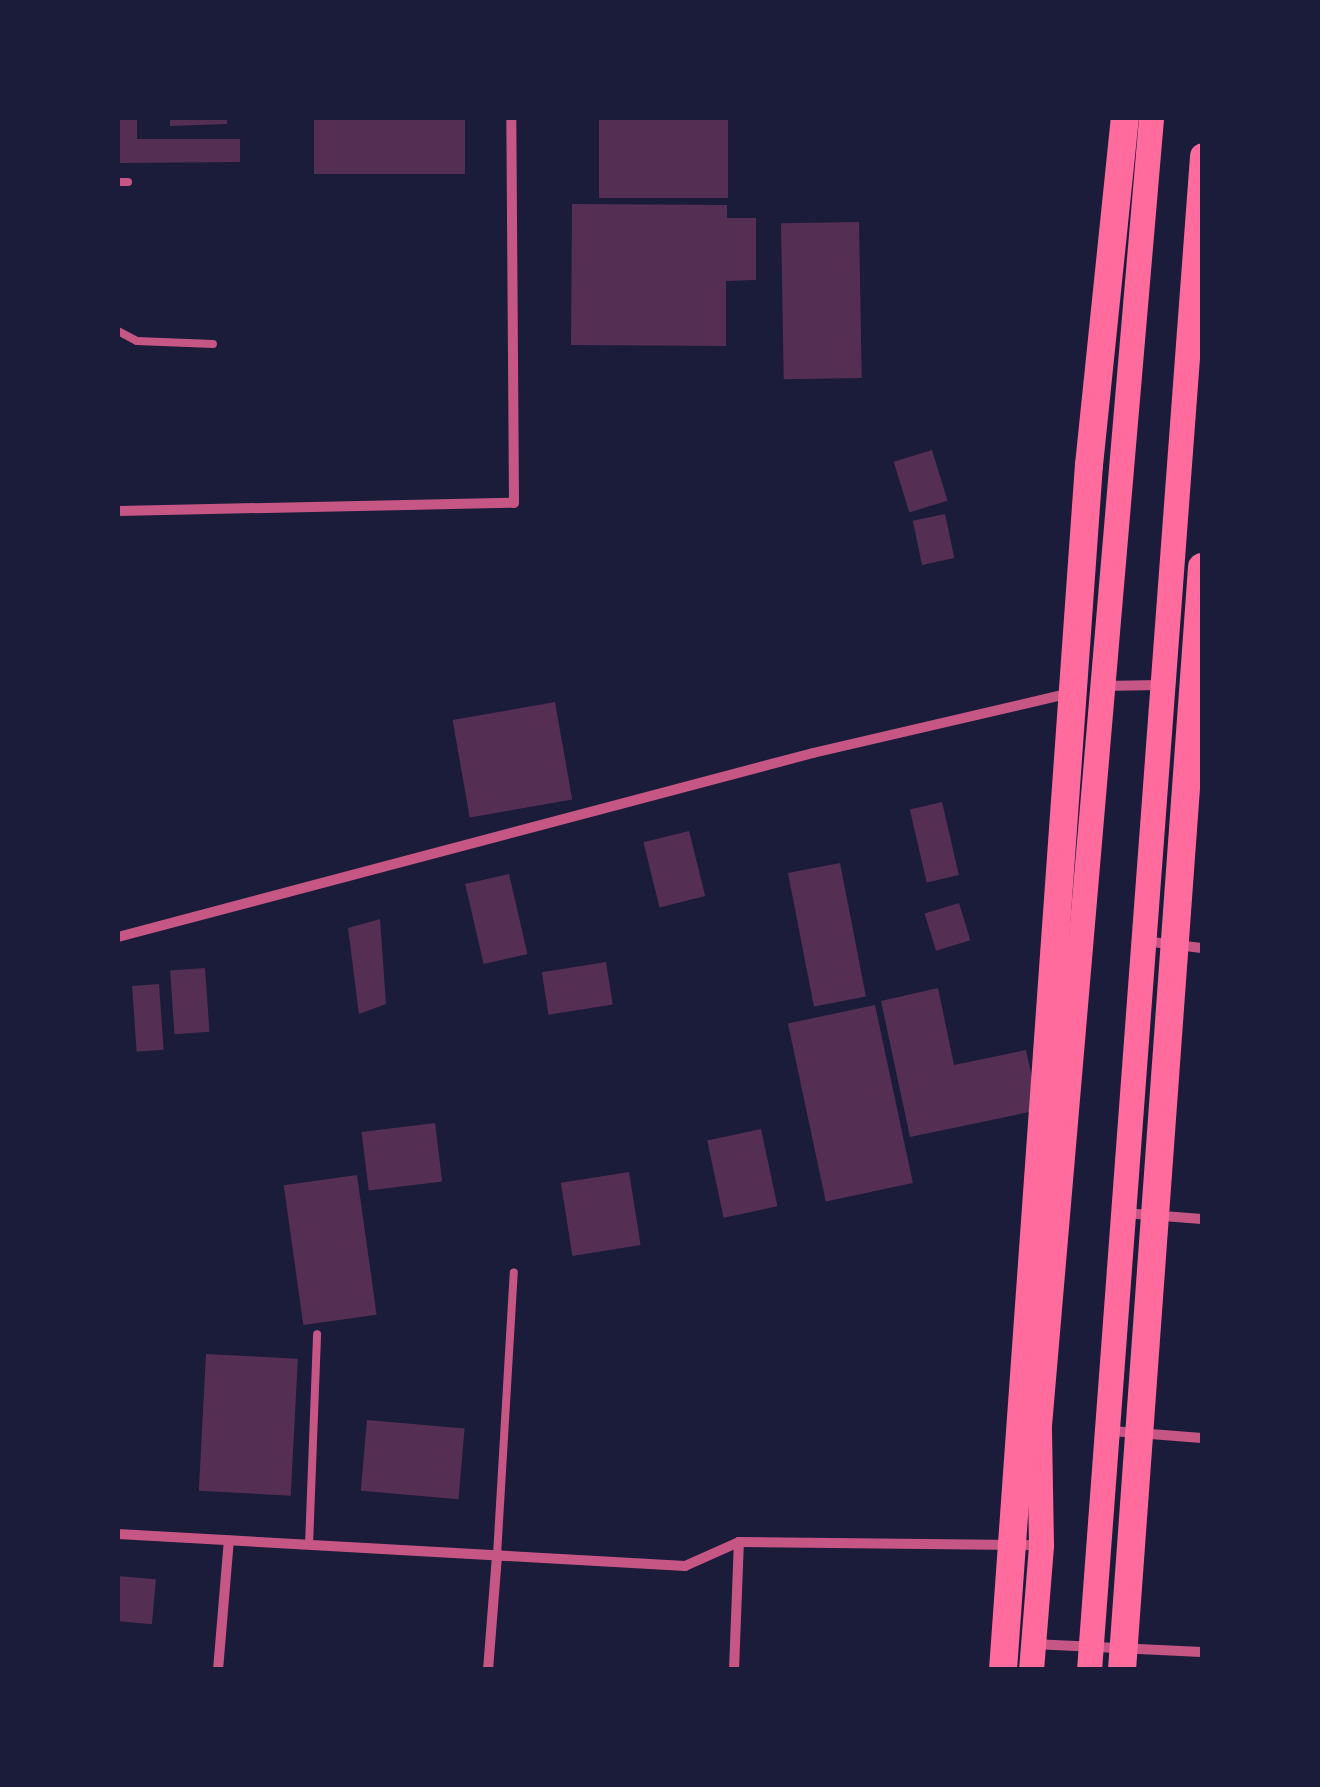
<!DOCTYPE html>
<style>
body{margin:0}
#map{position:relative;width:1320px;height:1787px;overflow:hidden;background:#1b1b3a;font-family:"Libre Baskerville",serif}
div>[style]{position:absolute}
.building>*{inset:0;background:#542f53;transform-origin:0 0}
.service>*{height:8px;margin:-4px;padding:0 4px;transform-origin:4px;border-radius:4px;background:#c65784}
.minor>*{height:10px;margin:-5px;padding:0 5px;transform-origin:5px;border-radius:5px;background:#c65784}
.primary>*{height:25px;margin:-12.5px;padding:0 12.5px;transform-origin:12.5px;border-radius:12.5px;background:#ff6b9d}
.trunk>*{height:28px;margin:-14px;padding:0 14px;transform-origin:14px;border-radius:14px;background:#ff6b9d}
span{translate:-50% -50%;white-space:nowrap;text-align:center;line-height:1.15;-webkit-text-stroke:8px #1b1b3a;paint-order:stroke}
.frame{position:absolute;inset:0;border:120px solid #1b1b3a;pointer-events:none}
</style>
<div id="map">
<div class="building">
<div style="clip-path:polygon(118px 118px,137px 118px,137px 139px,240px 139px,240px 162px,118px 163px)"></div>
<div style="clip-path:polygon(170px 118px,227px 118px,227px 124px,170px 126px)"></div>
<div style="left:314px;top:118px;width:151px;height:56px"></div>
<div style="left:599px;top:118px;width:129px;height:80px"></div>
<div style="clip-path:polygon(572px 204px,727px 205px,727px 218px,756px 218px,756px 280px,726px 281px,726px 346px,571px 345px)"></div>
<div style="left:859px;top:222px;width:156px;height:78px;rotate:89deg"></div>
<div style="left:932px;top:450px;width:53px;height:40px;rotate:73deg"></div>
<div style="left:945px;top:514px;width:45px;height:33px;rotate:78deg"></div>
<div style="left:555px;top:702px;width:99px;height:104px;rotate:80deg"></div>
<div style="left:942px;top:802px;width:75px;height:33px;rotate:77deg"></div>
<div style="left:689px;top:831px;width:67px;height:47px;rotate:76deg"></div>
<div style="left:840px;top:863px;width:136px;height:53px;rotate:79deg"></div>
<div style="left:509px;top:874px;width:82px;height:45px;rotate:77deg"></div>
<div style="left:959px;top:903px;width:39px;height:36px;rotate:73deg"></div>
<div style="clip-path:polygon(380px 919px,386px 1004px,359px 1014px,348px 928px)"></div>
<div style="left:606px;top:962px;width:43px;height:65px;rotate:81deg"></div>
<div style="left:205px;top:968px;width:64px;height:35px;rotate:86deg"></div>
<div style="left:159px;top:984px;width:66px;height:27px;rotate:86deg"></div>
<div style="clip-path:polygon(938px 988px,954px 1065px,1026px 1050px,1039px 1110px,910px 1137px,881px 1001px)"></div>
<div style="left:875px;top:1005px;width:182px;height:89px;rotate:78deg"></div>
<div style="left:435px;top:1123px;width:59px;height:74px;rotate:83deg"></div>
<div style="left:761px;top:1129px;width:79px;height:55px;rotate:78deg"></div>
<div style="left:629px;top:1172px;width:74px;height:69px;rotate:81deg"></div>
<div style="left:357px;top:1175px;width:141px;height:74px;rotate:82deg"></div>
<div style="left:206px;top:1354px;width:92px;height:137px;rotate:3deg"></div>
<div style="left:367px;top:1420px;width:98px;height:71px;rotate:5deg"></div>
<div style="left:118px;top:1576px;width:38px;height:45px;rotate:5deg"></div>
</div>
<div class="service">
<div style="left:118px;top:182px;width:10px"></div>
<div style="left:118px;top:331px;width:21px;rotate:28deg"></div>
<div style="left:137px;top:341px;width:76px;rotate:2.3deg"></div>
<div style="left:309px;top:1545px;width:211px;rotate:-87.8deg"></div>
<div style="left:497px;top:1555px;width:283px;rotate:-86.6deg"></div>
</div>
<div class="minor">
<div style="left:118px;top:511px;width:396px;rotate:-1.2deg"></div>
<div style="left:514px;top:503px;width:385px;rotate:-90.4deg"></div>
<div style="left:1102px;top:686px;width:58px;rotate:-1deg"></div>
<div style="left:118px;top:937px;width:719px;rotate:-14.83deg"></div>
<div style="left:813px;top:753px;width:265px;rotate:-13.1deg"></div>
<div style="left:1144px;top:941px;width:58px;rotate:6.9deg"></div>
<div style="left:1124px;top:1213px;width:78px;rotate:4.4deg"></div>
<div style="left:1112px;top:1431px;width:90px;rotate:4.4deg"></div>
<div style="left:118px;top:1534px;width:568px;rotate:3.23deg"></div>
<div style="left:685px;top:1566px;width:59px;rotate:-24deg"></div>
<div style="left:739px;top:1542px;width:301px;rotate:0.6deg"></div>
<div style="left:1033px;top:1644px;width:169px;rotate:2.7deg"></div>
<div style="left:218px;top:1670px;width:130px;rotate:-85.2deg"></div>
<div style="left:488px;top:1670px;width:115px;rotate:-85.5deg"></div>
<div style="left:734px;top:1670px;width:128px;rotate:-87.8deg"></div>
</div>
<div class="primary">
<div style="left:1031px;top:1670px;width:125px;rotate:-85.4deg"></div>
<div style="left:1041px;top:1545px;width:120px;rotate:-91deg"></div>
<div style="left:1039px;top:1425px;width:1312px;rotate:-85.1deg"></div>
<div style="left:1089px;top:1670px;width:1519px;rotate:-85.73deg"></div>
</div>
<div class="trunk">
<div style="left:1003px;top:1670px;width:1208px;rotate:-85.92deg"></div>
<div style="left:1089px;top:465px;width:349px;rotate:-84.1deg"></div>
<div style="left:1122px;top:1670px;width:1106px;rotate:-85.85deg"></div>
</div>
<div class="frame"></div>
</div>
